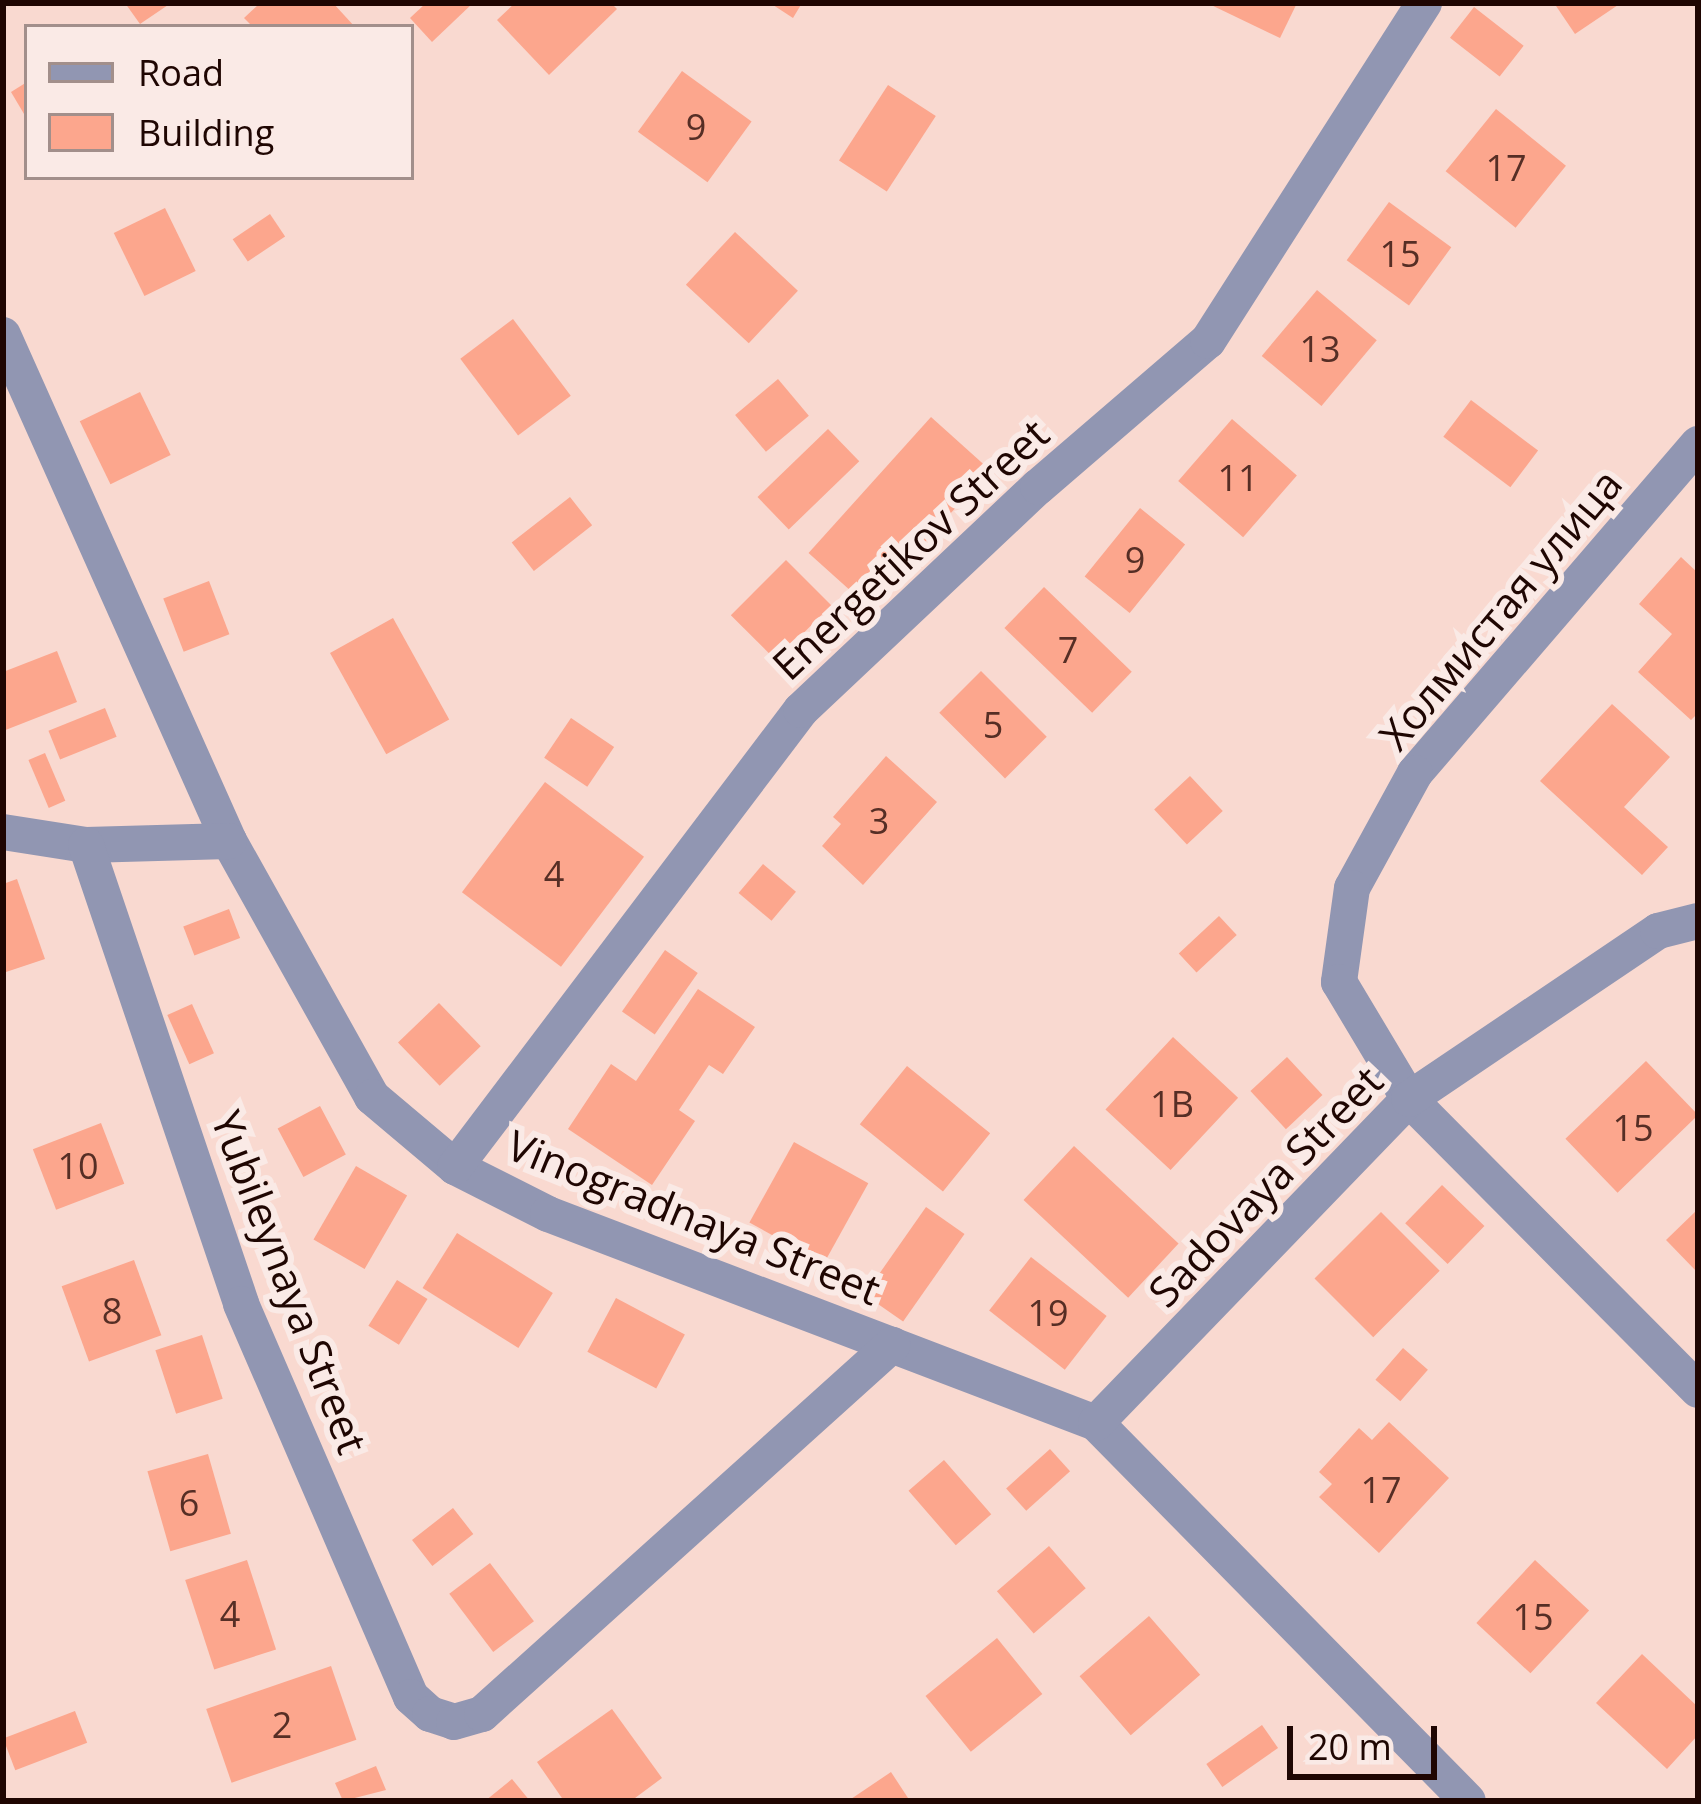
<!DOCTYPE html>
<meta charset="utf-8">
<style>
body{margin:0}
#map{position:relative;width:1701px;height:1804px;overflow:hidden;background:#f9d9d0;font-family:"Open Sans",sans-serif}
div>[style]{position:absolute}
.building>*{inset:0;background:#fca68d;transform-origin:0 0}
.minor>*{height:36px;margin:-18px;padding:0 18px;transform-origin:18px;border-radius:18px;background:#9196b2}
span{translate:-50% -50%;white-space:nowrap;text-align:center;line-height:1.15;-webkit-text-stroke:12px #faeae6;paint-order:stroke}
.number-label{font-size:36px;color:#562e25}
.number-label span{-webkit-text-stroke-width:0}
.street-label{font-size:42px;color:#1f0602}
.frame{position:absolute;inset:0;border:6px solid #1f0602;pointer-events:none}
.legend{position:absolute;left:24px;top:24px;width:390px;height:156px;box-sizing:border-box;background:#faeae6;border:3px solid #a28f8b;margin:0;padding:15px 21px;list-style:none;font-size:36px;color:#1f0602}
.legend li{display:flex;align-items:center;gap:24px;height:60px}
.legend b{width:60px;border:3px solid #a28f8b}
.scale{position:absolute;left:1287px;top:1726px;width:150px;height:54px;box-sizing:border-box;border:6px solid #1f0602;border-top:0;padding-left:15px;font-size:36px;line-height:42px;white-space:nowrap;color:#1f0602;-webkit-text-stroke:9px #faeae6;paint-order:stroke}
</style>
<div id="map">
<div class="building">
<div style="clip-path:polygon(125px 3px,171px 3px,140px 24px)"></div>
<div style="clip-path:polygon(260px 3px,333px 3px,355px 27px,253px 27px,244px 18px)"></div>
<div style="clip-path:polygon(426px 3px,473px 3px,432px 42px,410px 18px)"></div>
<div style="clip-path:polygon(515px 3px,611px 3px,617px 9px,549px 75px,497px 20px)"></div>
<div style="clip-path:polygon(770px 3px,802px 3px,793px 18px)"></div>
<div style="clip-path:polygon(1207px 3px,1297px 3px,1280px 38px)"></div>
<div style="clip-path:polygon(1554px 3px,1621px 3px,1575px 34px)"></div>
<div style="left:1474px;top:7px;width:63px;height:39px;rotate:38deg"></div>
<div style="left:682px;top:71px;width:86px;height:75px;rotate:36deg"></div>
<div style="clip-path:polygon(27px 82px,27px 119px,11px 92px)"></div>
<div style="left:888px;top:85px;width:57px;height:90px;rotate:33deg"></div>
<div style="left:1496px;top:109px;width:90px;height:80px;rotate:39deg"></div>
<div style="left:1389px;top:202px;width:77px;height:72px;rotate:36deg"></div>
<div style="left:165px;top:208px;width:70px;height:57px;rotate:64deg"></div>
<div style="left:270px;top:214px;width:27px;height:45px;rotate:56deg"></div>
<div style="left:735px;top:232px;width:86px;height:72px;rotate:43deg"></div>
<div style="left:1317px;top:290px;width:78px;height:86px;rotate:40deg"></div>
<div style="left:513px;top:319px;width:96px;height:66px;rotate:53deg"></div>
<div style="left:778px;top:379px;width:48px;height:56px;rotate:50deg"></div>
<div style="left:140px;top:392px;width:70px;height:67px;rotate:64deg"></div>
<div style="left:1471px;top:400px;width:84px;height:46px;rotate:37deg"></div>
<div style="left:931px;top:417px;width:79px;height:183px;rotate:42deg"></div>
<div style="left:1232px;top:419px;width:86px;height:82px;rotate:41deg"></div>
<div style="left:828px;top:429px;width:45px;height:98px;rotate:46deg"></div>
<div style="left:570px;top:497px;width:36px;height:74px;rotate:52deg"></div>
<div style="left:1140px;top:508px;width:58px;height:88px;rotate:39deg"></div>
<div style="clip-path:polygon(1681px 557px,1698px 573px,1698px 713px,1691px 720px,1638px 672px,1672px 634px,1639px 604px)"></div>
<div style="left:786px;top:560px;width:64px;height:78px;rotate:45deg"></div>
<div style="left:209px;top:581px;width:57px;height:49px;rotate:69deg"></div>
<div style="left:1044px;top:587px;width:122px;height:57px;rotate:44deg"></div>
<div style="left:393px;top:618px;width:116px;height:72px;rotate:61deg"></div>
<div style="clip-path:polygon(57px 651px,77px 702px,3px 731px,3px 672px)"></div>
<div style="left:981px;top:671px;width:93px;height:59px;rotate:45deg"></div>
<div style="clip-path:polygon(1612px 704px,1670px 757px,1624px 807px,1668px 847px,1642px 875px,1540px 781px)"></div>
<div style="left:105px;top:708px;width:31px;height:61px;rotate:68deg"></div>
<div style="left:571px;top:718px;width:52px;height:48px;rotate:34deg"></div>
<div style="left:45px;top:753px;width:52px;height:18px;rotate:67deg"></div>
<div style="clip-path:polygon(886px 756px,937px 802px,863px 885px,822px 846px,841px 824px,833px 817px)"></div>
<div style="left:1190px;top:776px;width:48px;height:49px;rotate:47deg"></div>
<div style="left:545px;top:782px;width:124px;height:138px;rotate:37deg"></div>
<div style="left:763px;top:864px;width:43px;height:38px;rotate:40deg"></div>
<div style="clip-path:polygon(17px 879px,45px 959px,3px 973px,3px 884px)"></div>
<div style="left:229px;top:909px;width:31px;height:49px;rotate:69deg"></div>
<div style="left:1219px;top:916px;width:26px;height:55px;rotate:47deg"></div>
<div style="left:665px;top:950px;width:40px;height:75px;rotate:35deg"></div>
<div style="clip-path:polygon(698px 989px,755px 1027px,723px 1074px,709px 1065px,679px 1110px,695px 1121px,652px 1185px,568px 1129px,611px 1064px,636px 1081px)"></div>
<div style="left:439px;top:1003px;width:60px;height:57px;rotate:46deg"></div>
<div style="left:192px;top:1004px;width:54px;height:27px;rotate:66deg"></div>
<div style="left:1173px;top:1037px;width:89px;height:99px;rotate:43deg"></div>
<div style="left:1287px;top:1057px;width:52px;height:50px;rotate:47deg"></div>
<div style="left:1646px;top:1061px;width:75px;height:112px;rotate:46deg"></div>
<div style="left:907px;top:1066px;width:107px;height:75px;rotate:39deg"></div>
<div style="left:320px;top:1106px;width:55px;height:48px;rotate:62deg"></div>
<div style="left:101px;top:1123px;width:65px;height:73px;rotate:69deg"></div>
<div style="left:794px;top:1142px;width:85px;height:92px;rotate:29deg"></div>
<div style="left:1074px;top:1146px;width:143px;height:74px;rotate:43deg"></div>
<div style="left:356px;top:1166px;width:59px;height:85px;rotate:30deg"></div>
<div style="left:1442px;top:1185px;width:59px;height:53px;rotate:44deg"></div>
<div style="left:926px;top:1207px;width:47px;height:107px;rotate:35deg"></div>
<div style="clip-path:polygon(1698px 1209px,1698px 1273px,1666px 1240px)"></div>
<div style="left:1381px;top:1212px;width:83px;height:94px;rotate:45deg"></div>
<div style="left:457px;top:1233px;width:113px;height:65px;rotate:32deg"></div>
<div style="left:1031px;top:1257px;width:96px;height:68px;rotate:38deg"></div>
<div style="left:134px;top:1260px;width:80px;height:77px;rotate:70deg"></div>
<div style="left:397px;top:1280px;width:36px;height:54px;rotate:32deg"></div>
<div style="left:616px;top:1298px;width:78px;height:61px;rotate:28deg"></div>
<div style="left:202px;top:1335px;width:67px;height:49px;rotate:72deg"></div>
<div style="left:1403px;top:1348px;width:33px;height:42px;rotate:41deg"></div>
<div style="clip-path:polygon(1389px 1422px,1449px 1478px,1379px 1553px,1319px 1497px,1332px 1484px,1319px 1472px,1359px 1428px,1372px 1440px)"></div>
<div style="left:1050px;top:1449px;width:30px;height:59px;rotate:48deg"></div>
<div style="left:208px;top:1454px;width:83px;height:63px;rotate:74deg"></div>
<div style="left:944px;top:1460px;width:72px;height:47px;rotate:49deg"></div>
<div style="left:453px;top:1508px;width:33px;height:52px;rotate:52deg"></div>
<div style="left:1049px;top:1546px;width:56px;height:69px;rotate:49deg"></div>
<div style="left:247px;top:1560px;width:94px;height:65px;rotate:72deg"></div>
<div style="left:1535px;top:1560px;width:74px;height:86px;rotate:43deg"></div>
<div style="left:490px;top:1563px;width:73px;height:51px;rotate:53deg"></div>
<div style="left:1149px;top:1616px;width:78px;height:92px;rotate:49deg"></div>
<div style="left:997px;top:1638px;width:72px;height:92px;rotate:51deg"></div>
<div style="clip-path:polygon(1642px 1654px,1698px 1707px,1698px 1735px,1667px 1769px,1596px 1703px)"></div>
<div style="left:331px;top:1666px;width:78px;height:132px;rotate:71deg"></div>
<div style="clip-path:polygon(612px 1709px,662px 1778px,631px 1801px,564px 1801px,537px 1762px)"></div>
<div style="left:75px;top:1711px;width:34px;height:77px;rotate:69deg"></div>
<div style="left:1262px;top:1725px;width:28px;height:68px;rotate:55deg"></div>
<div style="clip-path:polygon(376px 1766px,386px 1790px,343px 1801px,335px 1783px)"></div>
<div style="clip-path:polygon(891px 1772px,910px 1801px,848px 1801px)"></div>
<div style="clip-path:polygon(512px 1779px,530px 1801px,485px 1801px)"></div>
</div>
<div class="minor">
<div style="left:3px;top:335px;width:554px;rotate:65.93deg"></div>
<div style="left:229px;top:841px;width:293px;rotate:60.8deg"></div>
<div style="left:372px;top:1097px;width:109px;rotate:40.1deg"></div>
<div style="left:455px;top:1167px;width:104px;rotate:26.8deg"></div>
<div style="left:548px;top:1214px;width:587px;rotate:20.88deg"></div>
<div style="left:1096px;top:1423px;width:530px;rotate:45.46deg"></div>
<div style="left:1698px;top:444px;width:434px;rotate:130.7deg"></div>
<div style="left:1415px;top:773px;width:131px;rotate:118.7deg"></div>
<div style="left:1352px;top:888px;width:95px;rotate:97.9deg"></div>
<div style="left:1339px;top:982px;width:136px;rotate:59.1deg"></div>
<div style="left:1409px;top:1099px;width:410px;rotate:45.2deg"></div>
<div style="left:3px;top:832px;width:84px;rotate:8.9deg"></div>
<div style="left:86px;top:845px;width:143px;rotate:-1.6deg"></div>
<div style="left:86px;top:845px;width:484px;rotate:71.3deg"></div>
<div style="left:241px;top:1304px;width:428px;rotate:66.6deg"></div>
<div style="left:411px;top:1697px;width:25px;rotate:42deg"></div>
<div style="left:430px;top:1714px;width:25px;rotate:18deg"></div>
<div style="left:454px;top:1722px;width:29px;rotate:-16deg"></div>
<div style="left:482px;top:1714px;width:552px;rotate:-41.99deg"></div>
<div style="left:455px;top:1167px;width:573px;rotate:-52.87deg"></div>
<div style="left:801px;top:710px;width:325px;rotate:-43.3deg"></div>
<div style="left:1038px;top:487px;width:224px;rotate:-40.7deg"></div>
<div style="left:1208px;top:341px;width:401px;rotate:-57.4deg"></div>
<div style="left:1096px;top:1423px;width:450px;rotate:-46deg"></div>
<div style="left:1409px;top:1099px;width:300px;rotate:-34deg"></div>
<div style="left:1658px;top:931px;width:41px;rotate:-14deg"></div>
</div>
<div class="number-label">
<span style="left:696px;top:127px">9</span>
<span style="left:1506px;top:168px">17</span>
<span style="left:1400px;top:254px">15</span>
<span style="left:1320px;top:349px">13</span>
<span style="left:1238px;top:478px">11</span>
<span style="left:1135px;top:560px">9</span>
<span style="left:1068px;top:650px">7</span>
<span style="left:993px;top:725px">5</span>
<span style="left:879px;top:821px">3</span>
<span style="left:554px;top:874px">4</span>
<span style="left:1172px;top:1104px">1В</span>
<span style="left:1633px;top:1128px">15</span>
<span style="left:78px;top:1166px">10</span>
<span style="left:112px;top:1311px">8</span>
<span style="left:1048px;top:1313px">19</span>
<span style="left:1381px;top:1490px">17</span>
<span style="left:189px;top:1503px">6</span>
<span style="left:230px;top:1614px">4</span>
<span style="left:1533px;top:1617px">15</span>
<span style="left:282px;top:1725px">2</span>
</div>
<div class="street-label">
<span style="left:910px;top:549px;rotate:-43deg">Energetikov Street</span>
<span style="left:1500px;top:609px;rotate:-50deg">Холмистая улица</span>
<span style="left:1265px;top:1186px;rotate:-46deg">Sadovaya Street</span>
<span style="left:694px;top:1217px;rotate:22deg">Vinogradnaya Street</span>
<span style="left:290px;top:1282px;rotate:69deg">Yubileynaya Street</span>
</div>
<div class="frame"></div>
<ul class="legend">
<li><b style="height:15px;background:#9196b2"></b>Road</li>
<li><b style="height:33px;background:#fca68d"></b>Building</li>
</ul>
<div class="scale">20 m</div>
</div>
